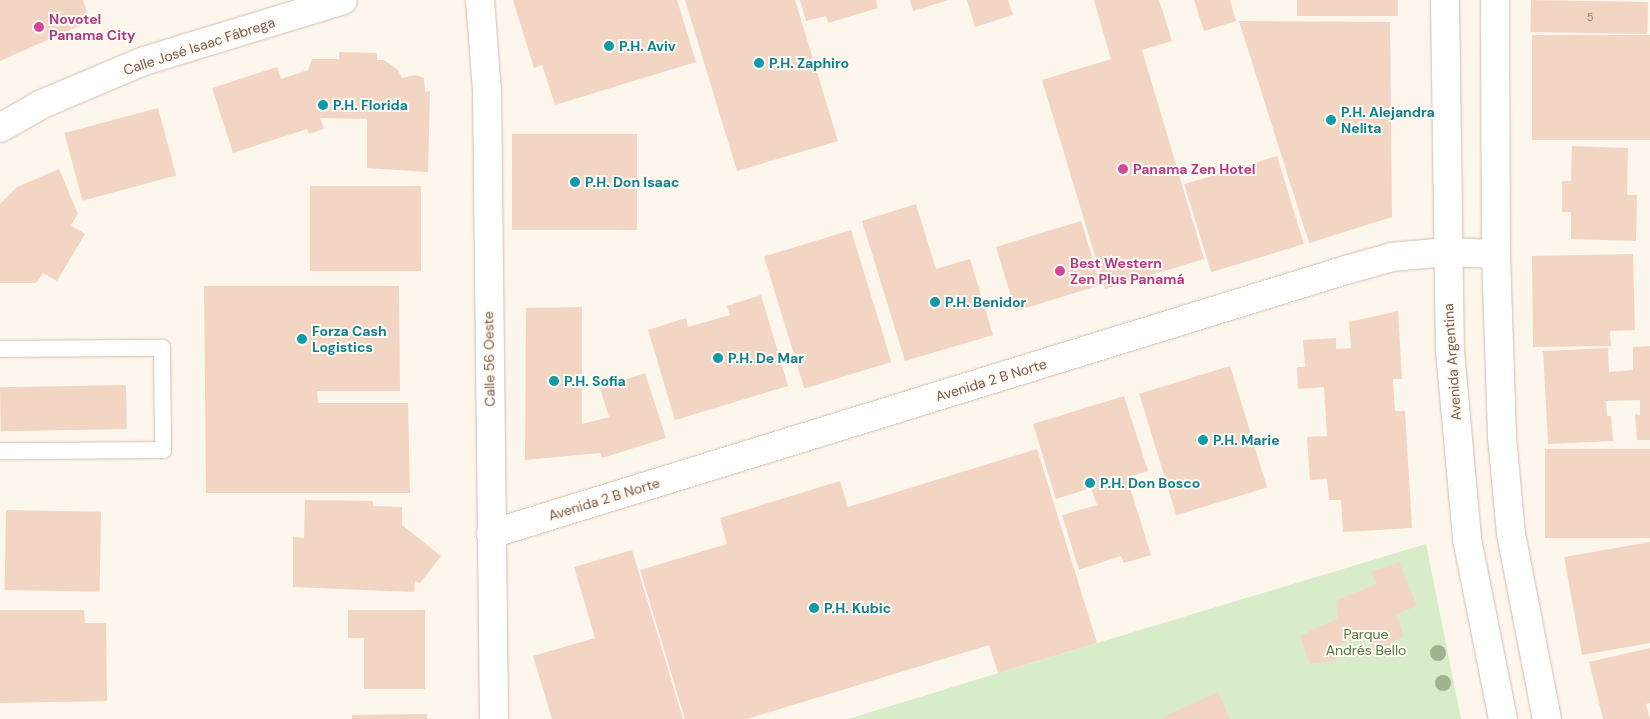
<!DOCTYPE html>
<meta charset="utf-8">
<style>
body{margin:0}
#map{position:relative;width:1650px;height:719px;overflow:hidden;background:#fdf6ec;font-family:"DM Sans",sans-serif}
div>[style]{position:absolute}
.green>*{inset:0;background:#d8ecc9}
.building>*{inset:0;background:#f3d5c3;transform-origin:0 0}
.roads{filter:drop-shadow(0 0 1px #d1beb0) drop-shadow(0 0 1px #d1beb0)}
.service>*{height:16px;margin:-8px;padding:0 8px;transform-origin:8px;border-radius:8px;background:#fff}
.minor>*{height:28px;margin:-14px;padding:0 14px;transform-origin:14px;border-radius:14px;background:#fff}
.tertiary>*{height:28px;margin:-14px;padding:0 14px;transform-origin:14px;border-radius:14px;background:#fff}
.trees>*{width:16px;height:16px;margin:-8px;border-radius:50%;background:#a0b28e}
.dots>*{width:14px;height:14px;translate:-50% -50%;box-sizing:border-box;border:2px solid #fffaf3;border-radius:50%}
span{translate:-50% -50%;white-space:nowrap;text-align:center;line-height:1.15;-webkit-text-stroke:4px #fffaf3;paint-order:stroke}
.number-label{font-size:11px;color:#987a6a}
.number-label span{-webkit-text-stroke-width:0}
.hotel-label{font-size:14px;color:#b23c85;font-weight:700}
.left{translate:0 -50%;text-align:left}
.street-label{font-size:14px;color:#7a5c4d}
.culture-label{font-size:14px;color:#0d838f;font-weight:700}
.park-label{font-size:14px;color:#537a41}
</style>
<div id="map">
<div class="green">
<div style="clip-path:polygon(1426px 544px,1461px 719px,848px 719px,1097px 643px)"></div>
</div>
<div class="building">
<div style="clip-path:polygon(0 0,83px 0,90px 21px,0 61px)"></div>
<div style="clip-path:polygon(513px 0,677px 0,696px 62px,555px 105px,542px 65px,534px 68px)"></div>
<div style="clip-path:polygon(685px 0,795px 0,838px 141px,737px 171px)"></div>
<div style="clip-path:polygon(800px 0,876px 0,878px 8px,828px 23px,826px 16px,806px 21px)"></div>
<div style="clip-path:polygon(910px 0,949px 0,913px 11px)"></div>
<div style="clip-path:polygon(967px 0,1008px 0,1013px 15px,975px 27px)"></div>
<div style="clip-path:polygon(1094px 0,1159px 0,1172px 41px,1142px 50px,1204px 259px,1105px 289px,1042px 80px,1111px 59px)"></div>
<div style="clip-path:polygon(1194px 0,1230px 0,1236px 21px,1204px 31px)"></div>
<div style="left:1297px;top:0;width:101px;height:16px"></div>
<div style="left:1531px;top:0;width:117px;height:32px;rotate:1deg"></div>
<div style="clip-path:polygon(1239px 21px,1390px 22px,1392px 217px,1309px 243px)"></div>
<div style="left:1532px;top:35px;width:118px;height:105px"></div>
<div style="clip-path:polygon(339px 52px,377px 53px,377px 60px,384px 60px,398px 70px,402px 78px,416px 75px,424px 78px,425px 92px,430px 91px,428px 172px,367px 168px,367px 119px,320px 118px,324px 129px,309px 134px,307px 129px,233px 153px,212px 88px,277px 67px,281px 79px,308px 70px,312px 59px,339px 59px)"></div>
<div style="left:158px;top:108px;width:70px;height:97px;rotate:75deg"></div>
<div style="left:512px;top:134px;width:125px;height:96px"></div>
<div style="clip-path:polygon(1572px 146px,1628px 148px,1627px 195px,1637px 195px,1636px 241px,1571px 239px,1571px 212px,1562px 212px,1562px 181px,1571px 181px)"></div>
<div style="left:1277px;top:156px;width:92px;height:97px;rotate:73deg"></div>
<div style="clip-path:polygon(59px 169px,78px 214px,71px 225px,85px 234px,57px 281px,43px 273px,36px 283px,0 283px,0 204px,17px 187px)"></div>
<div style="left:310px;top:186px;width:111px;height:85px"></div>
<div style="clip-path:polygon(916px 204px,936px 269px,970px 259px,993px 335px,905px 361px,862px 221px)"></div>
<div style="left:1081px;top:221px;width:67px;height:89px;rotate:73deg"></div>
<div style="left:851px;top:230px;width:138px;height:91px;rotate:73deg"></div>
<div style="clip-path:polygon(1633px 254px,1635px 330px,1610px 331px,1611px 346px,1533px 347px,1532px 256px)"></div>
<div style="clip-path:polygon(204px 286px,399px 286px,400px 391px,317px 391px,318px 403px,408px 403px,410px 493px,206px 493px)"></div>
<div style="clip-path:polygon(761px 295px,788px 386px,675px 420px,648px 330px,686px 318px,688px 327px,730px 315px,727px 306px)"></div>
<div style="clip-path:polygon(582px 307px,582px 424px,609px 417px,600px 388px,645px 373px,666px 438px,602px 458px,600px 453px,525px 460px,526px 308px)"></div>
<div style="clip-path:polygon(1398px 311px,1402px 379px,1393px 379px,1395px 411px,1405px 411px,1412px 528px,1343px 532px,1341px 500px,1329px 500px,1327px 479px,1310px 480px,1307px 437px,1327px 436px,1324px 387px,1298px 389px,1297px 367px,1305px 367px,1303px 340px,1336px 338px,1336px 349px,1351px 348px,1349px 322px)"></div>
<div style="clip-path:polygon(1650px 346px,1650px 440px,1637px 440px,1635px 414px,1640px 415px,1640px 400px,1606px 401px,1607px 416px,1611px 416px,1613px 441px,1548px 444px,1543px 351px,1608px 348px,1609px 372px,1633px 370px,1633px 347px)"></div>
<div style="left:1230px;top:366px;width:127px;height:95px;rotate:73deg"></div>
<div style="left:126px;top:385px;width:44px;height:126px;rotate:89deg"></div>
<div style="clip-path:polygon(1124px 396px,1148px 471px,1127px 478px,1151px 555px,1124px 563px,1121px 556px,1079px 570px,1062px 515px,1097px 505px,1091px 488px,1056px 499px,1033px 424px)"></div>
<div style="clip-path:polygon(1037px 449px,1097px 643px,998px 673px,989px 645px,747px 719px,685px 719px,640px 570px,727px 544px,720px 518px,840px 481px,848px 507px)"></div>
<div style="left:1650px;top:449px;width:89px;height:105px;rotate:90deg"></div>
<div style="clip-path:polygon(305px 500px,373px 501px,373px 506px,402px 507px,402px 525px,441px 556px,420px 583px,415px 581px,414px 592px,293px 587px,293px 537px,304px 538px)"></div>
<div style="left:6px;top:510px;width:95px;height:80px;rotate:1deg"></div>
<div style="clip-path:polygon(1650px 542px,1650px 643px,1582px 655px,1564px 557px)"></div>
<div style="clip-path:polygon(632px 550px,683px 719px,552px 719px,533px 656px,595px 638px,574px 567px)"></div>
<div style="clip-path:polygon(1399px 562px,1417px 606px,1396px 614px,1404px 636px,1374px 653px,1366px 633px,1337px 646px,1336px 661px,1310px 664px,1300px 636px,1338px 618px,1337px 600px,1377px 584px,1371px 572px)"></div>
<div style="clip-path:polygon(0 610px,84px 610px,85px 623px,106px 623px,107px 701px,0 703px)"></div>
<div style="clip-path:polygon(348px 610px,425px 610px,425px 689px,364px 689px,364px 638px,348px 638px)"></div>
<div style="clip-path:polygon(1650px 648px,1650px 703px,1646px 704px,1650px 719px,1603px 719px,1589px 662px)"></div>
<div style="clip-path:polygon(1218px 692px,1230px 719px,1164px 719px,1163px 717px)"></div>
<div style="clip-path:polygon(427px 714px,427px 719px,352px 719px,352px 715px)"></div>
</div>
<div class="roads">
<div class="service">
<div style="left:0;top:349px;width:162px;rotate:-0.4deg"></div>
<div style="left:162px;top:348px;width:102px;rotate:89.4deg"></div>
<div style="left:163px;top:450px;width:163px;rotate:179.6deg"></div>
</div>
<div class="minor">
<div style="left:480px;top:0;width:90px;rotate:85.6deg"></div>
<div style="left:487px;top:90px;width:629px;rotate:89.36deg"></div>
<div style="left:0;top:128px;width:48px;rotate:-29.7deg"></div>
<div style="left:42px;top:104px;width:111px;rotate:-22.9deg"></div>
<div style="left:144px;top:61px;width:208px;rotate:-17deg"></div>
<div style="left:491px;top:534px;width:895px;rotate:-17.16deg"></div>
<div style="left:1346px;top:270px;width:48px;rotate:-15.8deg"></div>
<div style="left:1392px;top:257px;width:55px;rotate:-5.2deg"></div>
<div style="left:1447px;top:252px;width:49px;rotate:2.3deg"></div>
</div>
<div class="tertiary">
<div style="left:1445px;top:0;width:351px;rotate:89.2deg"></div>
<div style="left:1450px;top:351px;width:189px;rotate:84.8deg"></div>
<div style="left:1467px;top:539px;width:184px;rotate:78.7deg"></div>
<div style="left:1495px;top:0;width:254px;rotate:89.8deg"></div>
<div style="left:1496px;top:254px;width:183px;rotate:88.1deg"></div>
<div style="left:1502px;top:437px;width:97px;rotate:84.7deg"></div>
<div style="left:1511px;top:534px;width:188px;rotate:79deg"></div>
</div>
</div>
<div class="trees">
<div style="left:1438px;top:653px"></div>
<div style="left:1443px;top:683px"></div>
</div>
<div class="dots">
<div style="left:39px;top:27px;background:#d1479c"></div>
<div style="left:609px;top:46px;background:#0f9aa8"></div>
<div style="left:759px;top:63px;background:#0f9aa8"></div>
<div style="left:323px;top:105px;background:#0f9aa8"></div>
<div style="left:1331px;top:120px;background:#0f9aa8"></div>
<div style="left:1123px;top:169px;background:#d1479c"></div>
<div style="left:575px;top:182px;background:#0f9aa8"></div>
<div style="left:1060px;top:271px;background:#d1479c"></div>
<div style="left:935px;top:302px;background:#0f9aa8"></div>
<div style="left:302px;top:339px;background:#0f9aa8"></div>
<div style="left:718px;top:358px;background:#0f9aa8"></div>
<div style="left:554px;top:381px;background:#0f9aa8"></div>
<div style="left:1203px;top:440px;background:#0f9aa8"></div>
<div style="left:1090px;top:483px;background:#0f9aa8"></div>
<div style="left:814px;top:608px;background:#0f9aa8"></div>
</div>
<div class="number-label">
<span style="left:1590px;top:17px">5</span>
</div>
<div class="hotel-label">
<span class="left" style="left:49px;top:27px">Novotel<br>Panama City</span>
<span class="left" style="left:1133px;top:169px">Panama Zen Hotel</span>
<span class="left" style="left:1070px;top:271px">Best Western<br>Zen Plus Panamá</span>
</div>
<div class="street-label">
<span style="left:199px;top:46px;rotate:-18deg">Calle José Isaac Fábrega</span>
<span style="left:489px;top:359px;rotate:-91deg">Calle 56 Oeste</span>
<span style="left:1452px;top:362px;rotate:-94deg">Avenida Argentina</span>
<span style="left:991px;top:380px;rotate:-17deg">Avenida 2 B Norte</span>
<span style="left:604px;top:499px;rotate:-17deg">Avenida 2 B Norte</span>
</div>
<div class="culture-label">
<span class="left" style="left:619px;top:46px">P.H. Aviv</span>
<span class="left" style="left:769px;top:63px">P.H. Zaphiro</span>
<span class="left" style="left:333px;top:105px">P.H. Florida</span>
<span class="left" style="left:1341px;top:120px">P.H. Alejandra<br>Nelita</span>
<span class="left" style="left:585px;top:182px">P.H. Don Isaac</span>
<span class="left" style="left:945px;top:302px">P.H. Benidor</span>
<span class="left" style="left:312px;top:339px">Forza Cash<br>Logistics</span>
<span class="left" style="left:728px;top:358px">P.H. De Mar</span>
<span class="left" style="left:564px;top:381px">P.H. Sofia</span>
<span class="left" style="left:1213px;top:440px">P.H. Marie</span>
<span class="left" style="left:1100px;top:483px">P.H. Don Bosco</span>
<span class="left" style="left:824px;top:608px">P.H. Kubic</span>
</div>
<div class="park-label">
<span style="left:1366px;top:642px">Parque<br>Andrés Bello</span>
</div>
</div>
